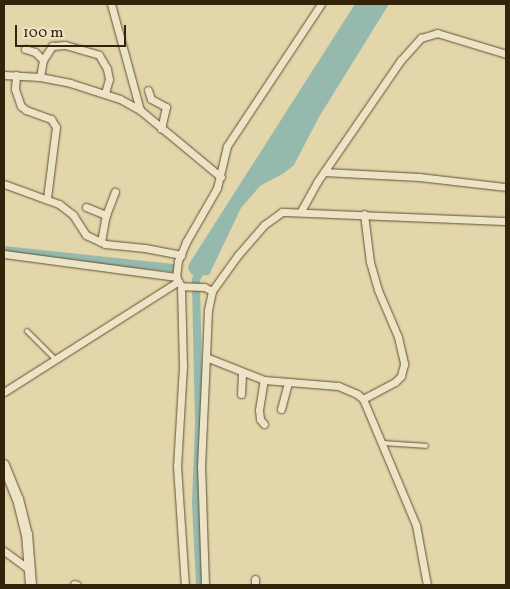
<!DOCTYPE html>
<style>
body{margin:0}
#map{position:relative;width:510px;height:589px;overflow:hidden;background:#e4d6ab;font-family:Vollkorn,serif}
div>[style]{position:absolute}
.water>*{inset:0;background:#95b9ac}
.canal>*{height:8px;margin:-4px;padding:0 4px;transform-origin:4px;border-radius:4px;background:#95b9ac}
.roads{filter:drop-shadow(0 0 1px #605033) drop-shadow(0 0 1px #605033)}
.lane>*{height:4px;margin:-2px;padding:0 2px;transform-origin:2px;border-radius:2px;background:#ede4c8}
.street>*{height:7px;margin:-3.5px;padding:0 3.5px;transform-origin:3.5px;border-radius:3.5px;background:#ede4c8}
.secondary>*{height:10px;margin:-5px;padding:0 5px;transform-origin:5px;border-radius:5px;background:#ede4c8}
span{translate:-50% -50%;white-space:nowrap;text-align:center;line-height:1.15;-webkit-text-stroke:5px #ede4c8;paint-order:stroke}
.frame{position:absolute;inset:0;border:5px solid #34230b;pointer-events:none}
.scale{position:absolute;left:15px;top:25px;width:111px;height:22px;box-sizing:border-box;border:2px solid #34230b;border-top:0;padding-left:6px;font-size:15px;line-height:18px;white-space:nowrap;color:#34230b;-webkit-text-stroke:4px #ede4c8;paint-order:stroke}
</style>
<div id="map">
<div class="water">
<div style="clip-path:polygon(355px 4px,389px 4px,319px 117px,294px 165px,284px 173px,260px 186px,241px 208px,209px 275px,197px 276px,191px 274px,188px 268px,189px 264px)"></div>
</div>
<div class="canal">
<div style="left:4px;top:250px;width:170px;rotate:6.1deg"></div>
<div style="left:200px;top:585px;width:82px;rotate:-92.8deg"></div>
<div style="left:196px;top:503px;width:77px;rotate:-87.8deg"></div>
<div style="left:199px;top:426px;width:146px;rotate:-91.2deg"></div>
<div style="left:196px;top:280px;width:12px;rotate:-66deg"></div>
</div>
<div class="roads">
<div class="lane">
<div style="left:27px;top:331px;width:41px;rotate:45deg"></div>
<div style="left:381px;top:443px;width:45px;rotate:3.8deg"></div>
</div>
<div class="street">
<div style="left:111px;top:4px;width:110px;rotate:74.7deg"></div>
<div style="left:25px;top:49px;width:10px;rotate:17deg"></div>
<div style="left:35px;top:52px;width:11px;rotate:45deg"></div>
<div style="left:4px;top:75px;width:36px;rotate:3deg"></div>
<div style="left:40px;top:77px;width:31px;rotate:11deg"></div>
<div style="left:70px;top:83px;width:52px;rotate:17.7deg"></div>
<div style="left:120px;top:99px;width:23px;rotate:29deg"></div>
<div style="left:140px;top:110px;width:105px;rotate:39.6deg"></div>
<div style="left:16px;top:75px;width:14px;rotate:94deg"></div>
<div style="left:15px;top:89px;width:18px;rotate:71deg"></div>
<div style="left:21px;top:106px;width:6px;rotate:39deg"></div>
<div style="left:26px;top:110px;width:27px;rotate:20deg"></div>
<div style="left:51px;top:119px;width:9px;rotate:58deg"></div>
<div style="left:56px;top:127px;width:72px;rotate:97.2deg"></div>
<div style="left:40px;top:77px;width:17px;rotate:-80deg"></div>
<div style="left:43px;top:60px;width:17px;rotate:-57deg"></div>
<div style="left:52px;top:46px;width:13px;rotate:-4deg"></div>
<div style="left:65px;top:45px;width:35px;rotate:16deg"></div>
<div style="left:99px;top:55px;width:16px;rotate:60deg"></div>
<div style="left:107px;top:69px;width:10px;rotate:79deg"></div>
<div style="left:109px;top:79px;width:15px;rotate:106deg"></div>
<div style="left:148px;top:90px;width:9px;rotate:72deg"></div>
<div style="left:151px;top:99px;width:17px;rotate:28deg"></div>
<div style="left:166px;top:107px;width:22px;rotate:103deg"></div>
<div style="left:324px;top:172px;width:95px;rotate:3deg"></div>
<div style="left:419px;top:177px;width:88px;rotate:6.6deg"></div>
<div style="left:4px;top:184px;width:59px;rotate:20deg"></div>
<div style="left:59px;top:204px;width:18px;rotate:38deg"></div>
<div style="left:73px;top:215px;width:24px;rotate:57deg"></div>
<div style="left:86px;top:235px;width:21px;rotate:25deg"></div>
<div style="left:105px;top:244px;width:40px;rotate:5.7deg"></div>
<div style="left:145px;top:248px;width:37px;rotate:11deg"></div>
<div style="left:86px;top:207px;width:22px;rotate:22deg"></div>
<div style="left:301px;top:211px;width:33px;rotate:-61deg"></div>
<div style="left:317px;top:182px;width:148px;rotate:-55.5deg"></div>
<div style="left:401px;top:60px;width:30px;rotate:-48deg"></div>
<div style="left:421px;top:38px;width:17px;rotate:-17deg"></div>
<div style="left:437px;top:33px;width:72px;rotate:16.9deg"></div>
<div style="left:364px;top:214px;width:48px;rotate:82.9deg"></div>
<div style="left:370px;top:262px;width:29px;rotate:74deg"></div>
<div style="left:378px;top:290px;width:51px;rotate:66.9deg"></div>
<div style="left:398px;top:337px;width:28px;rotate:77deg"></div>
<div style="left:404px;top:364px;width:12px;rotate:104deg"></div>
<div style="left:401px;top:376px;width:8px;rotate:135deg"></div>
<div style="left:395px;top:382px;width:36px;rotate:152deg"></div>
<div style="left:363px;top:399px;width:137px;rotate:67.2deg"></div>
<div style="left:416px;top:525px;width:61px;rotate:79.6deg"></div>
<div style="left:101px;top:242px;width:27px;rotate:-80deg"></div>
<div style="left:106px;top:215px;width:25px;rotate:-69deg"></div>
<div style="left:4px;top:254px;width:174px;rotate:7.6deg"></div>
<div style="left:181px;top:286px;width:80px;rotate:88.6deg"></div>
<div style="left:183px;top:366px;width:100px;rotate:93.4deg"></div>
<div style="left:177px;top:466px;width:119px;rotate:86.2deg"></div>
<div style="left:212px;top:291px;width:9px;rotate:-153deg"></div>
<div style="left:204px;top:287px;width:23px;rotate:-178deg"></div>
<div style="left:181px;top:286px;width:10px;rotate:-119deg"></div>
<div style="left:176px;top:277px;width:16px;rotate:-83deg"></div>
<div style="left:178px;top:261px;width:21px;rotate:-67deg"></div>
<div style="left:186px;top:242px;width:62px;rotate:-60.1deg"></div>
<div style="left:217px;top:188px;width:43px;rotate:-76.6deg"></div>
<div style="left:227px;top:146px;width:170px;rotate:-56.5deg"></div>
<div style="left:4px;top:392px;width:205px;rotate:-32.4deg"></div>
<div style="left:241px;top:394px;width:21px;rotate:-87deg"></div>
<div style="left:363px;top:399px;width:8px;rotate:-140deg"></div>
<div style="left:357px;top:394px;width:21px;rotate:-157deg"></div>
<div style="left:338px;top:386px;width:74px;rotate:-175.4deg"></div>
<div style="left:264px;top:380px;width:62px;rotate:-158.4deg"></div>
<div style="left:206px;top:357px;width:47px;rotate:-87.6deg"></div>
<div style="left:208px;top:310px;width:19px;rotate:-78deg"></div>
<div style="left:212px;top:291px;width:44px;rotate:-54.2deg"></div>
<div style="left:238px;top:255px;width:40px;rotate:-49deg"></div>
<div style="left:264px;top:225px;width:22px;rotate:-36deg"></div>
<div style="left:282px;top:212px;width:224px;rotate:2.3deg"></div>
<div style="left:281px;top:409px;width:27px;rotate:-75deg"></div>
<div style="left:264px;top:424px;width:6px;rotate:-129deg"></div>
<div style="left:260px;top:419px;width:9px;rotate:-96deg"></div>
<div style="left:259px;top:410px;width:30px;rotate:-81deg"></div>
<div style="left:4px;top:551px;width:32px;rotate:36deg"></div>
<div style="left:255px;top:579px;width:6px;rotate:90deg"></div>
<div style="left:74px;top:584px;width:3px;rotate:18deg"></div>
<div style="left:205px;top:585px;width:118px;rotate:-91.9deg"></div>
<div style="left:201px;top:467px;width:110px;rotate:-87.4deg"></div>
</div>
<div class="secondary">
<div style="left:4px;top:465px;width:37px;rotate:68deg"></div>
<div style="left:18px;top:499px;width:36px;rotate:76deg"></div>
<div style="left:27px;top:534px;width:51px;rotate:85.5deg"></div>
</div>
</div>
<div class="frame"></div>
<div class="scale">100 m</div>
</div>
